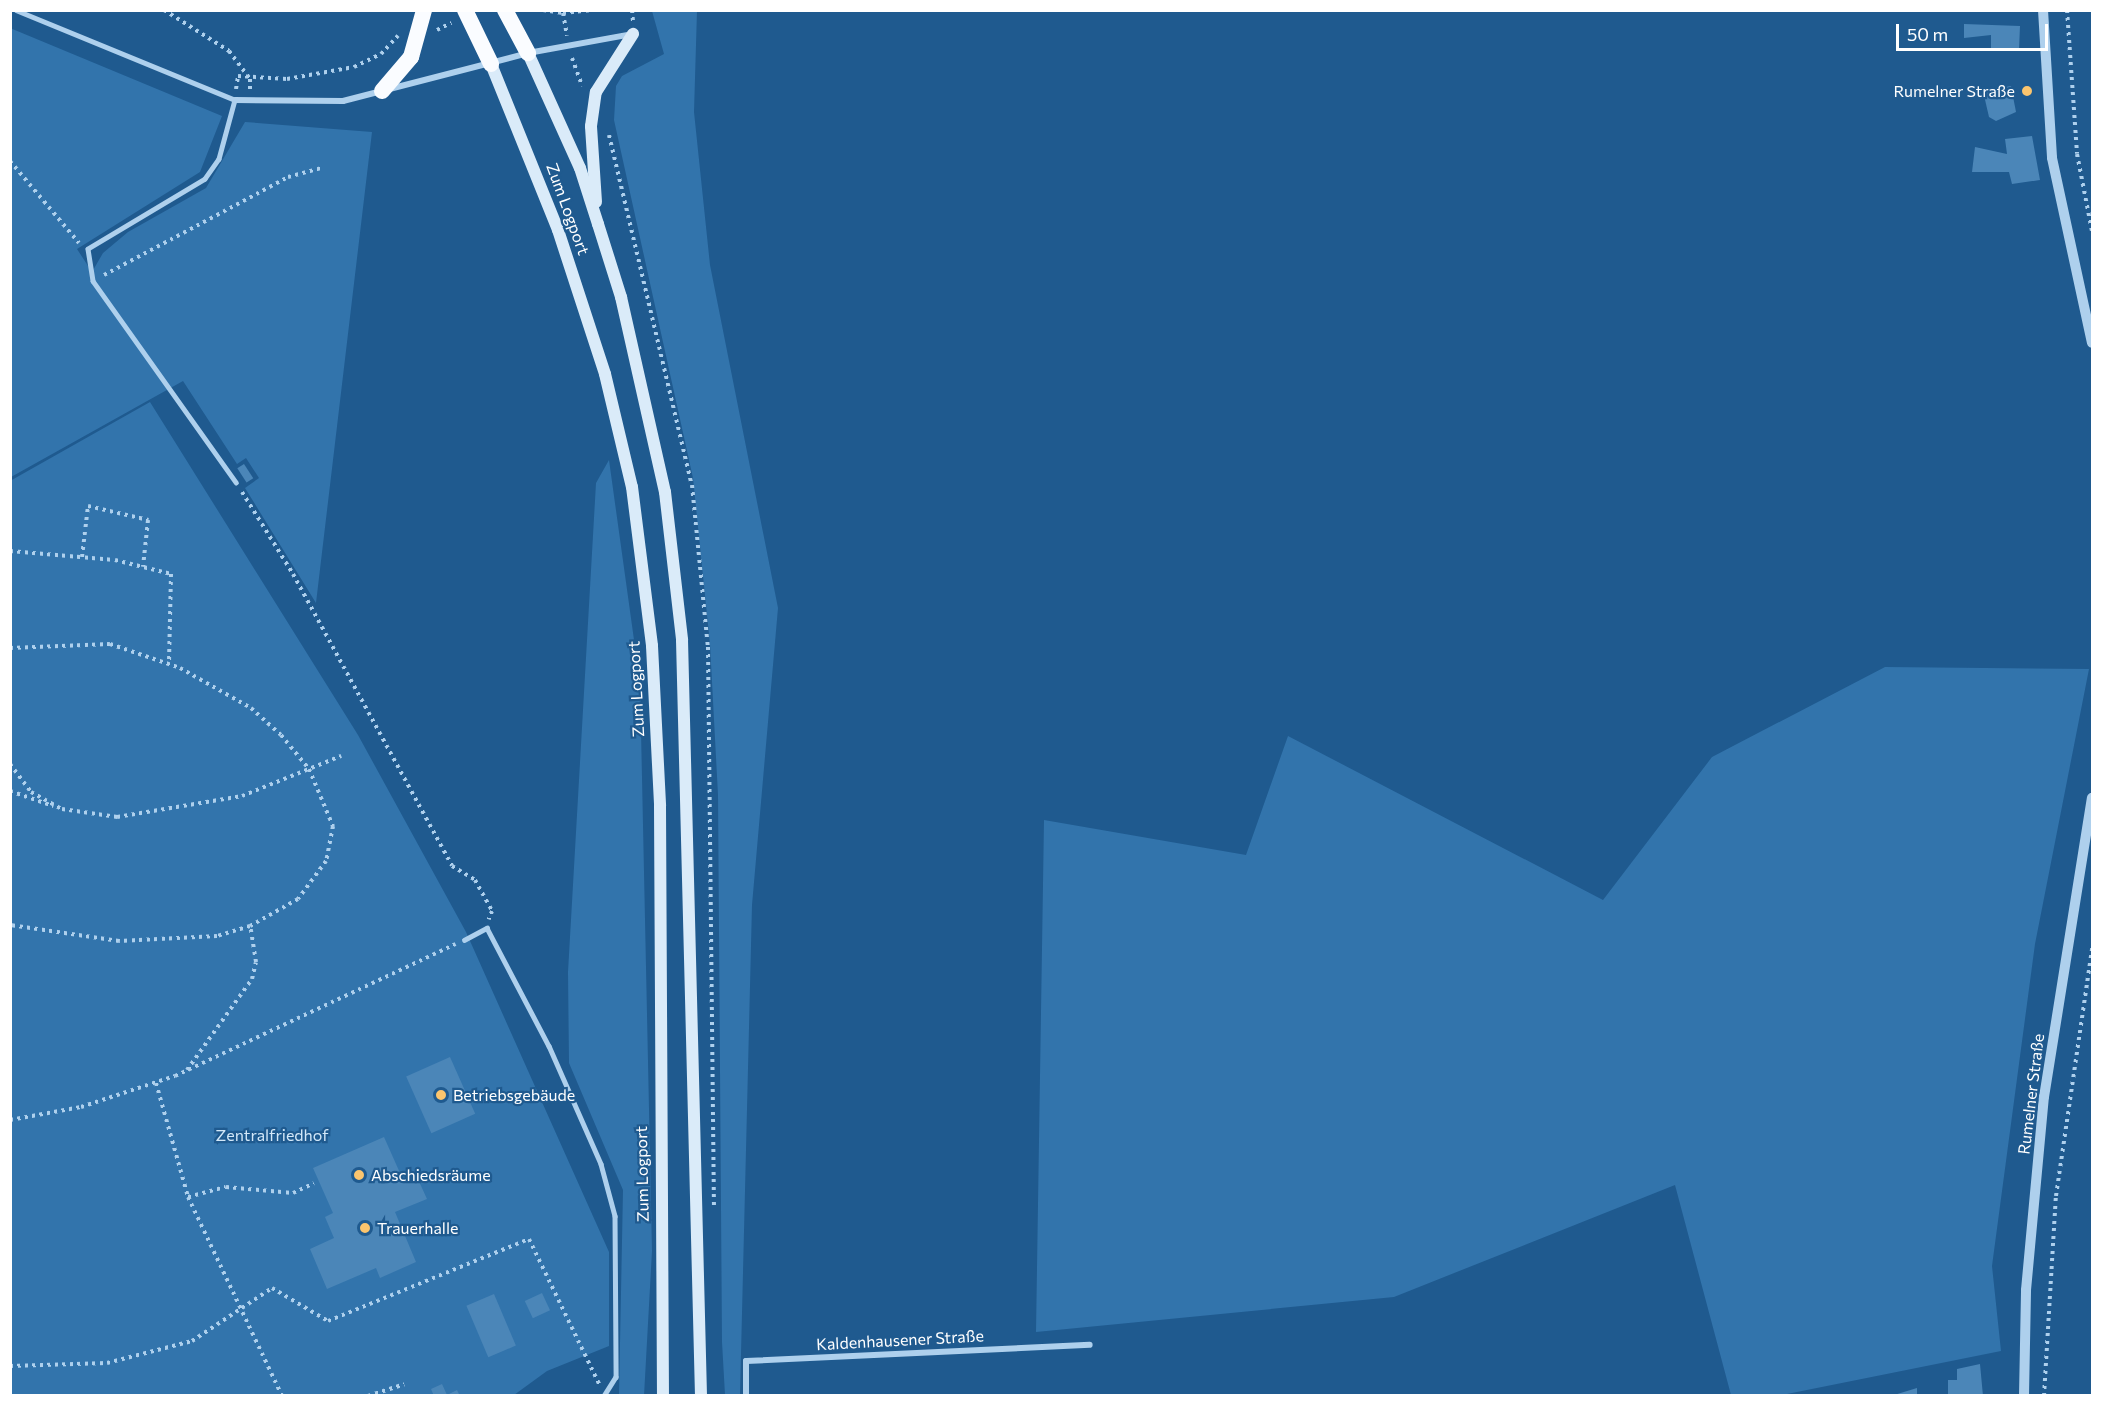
<!DOCTYPE html>
<meta charset="utf-8">
<style>
body{margin:0}
#map{position:relative;width:2103px;height:1406px;overflow:hidden;background:#1f5a8f;font-family:Commissioner,sans-serif}
div>[style]{position:absolute}
.green>*{inset:0;background:#3274ac}
.building>*{inset:0;background:#4b86b8;transform-origin:0 0}
.path>*{height:4px;margin-top:-2px;transform-origin:0;background:repeating-linear-gradient(90deg,#aed0ed 0 3px,transparent 0 7.5px)}
.service>*{height:4.5px;margin:-2.25px;padding:0 2.25px;transform-origin:2.25px;border-radius:2.25px;background:#aed0ed}
.minor>*{height:6px;margin:-3px;padding:0 3px;transform-origin:3px;border-radius:3px;background:#aed0ed}
.tertiary>*{height:10px;margin:-5px;padding:0 5px;transform-origin:5px;border-radius:5px;background:#aed0ed}
.secondary>*{height:12px;margin:-6px;padding:0 6px;transform-origin:6px;border-radius:6px;background:#daebf9}
.trunk>*{height:16px;margin:-8px;padding:0 8px;transform-origin:8px;border-radius:8px;background:#fafcff}
.dots>*{width:16px;height:16px;translate:-50% -50%;box-sizing:border-box;border:3px solid #1f5a8f;border-radius:50%}
span{translate:-50% -50%;white-space:nowrap;text-align:center;line-height:1.15;-webkit-text-stroke:4.5px #1f5a8f;paint-order:stroke}
.poi-label{font-size:16px;color:#fff}
.right{translate:-100% -50%;text-align:right}
.left{translate:0 -50%;text-align:left}
.street-label{font-size:16px;color:#fff}
.park-label{font-size:16px;color:#d3e8f9}
.frame{position:absolute;inset:0;border:12px solid #fff;pointer-events:none}
.scale{position:absolute;left:1896px;top:24px;width:152px;height:27px;box-sizing:border-box;border:3px solid #fff;border-top:0;padding-left:8px;font-size:18px;line-height:21px;white-space:nowrap;color:#fff;-webkit-text-stroke:4px #1f5a8f;paint-order:stroke}
</style>
<div id="map">
<div class="green">
<div style="clip-path:polygon(652px 11px,697px 11px,694px 112px,710px 265px,778px 608px,752px 905px,740px 1395px,725px 1395px,722px 1342px,718px 795px,710px 644px,693px 478px,614px 120px,616px 86px,622px 76px,664px 54px)"></div>
<div style="clip-path:polygon(10px 28px,222px 116px,200px 172px,77px 249px,92px 272px,103px 253px,128px 232px,206px 188px,245px 122px,372px 132px,316px 603px,245px 488px,259px 478px,246px 458px,237px 464px,183px 381px,11px 477px)"></div>
<div style="clip-path:polygon(150px 402px,358px 735px,466px 932px,609px 1252px,609px 1346px,547px 1371px,514px 1395px,11px 1395px,10px 481px)"></div>
<div style="clip-path:polygon(609px 460px,640px 683px,652px 1251px,644px 1396px,619px 1395px,623px 1190px,569px 1063px,568px 972px,596px 483px)"></div>
<div style="clip-path:polygon(1885px 667px,2089px 669px,2035px 944px,1992px 1266px,2001px 1351px,1782px 1395px,1731px 1395px,1675px 1185px,1394px 1297px,1036px 1332px,1044px 820px,1246px 855px,1288px 736px,1603px 900px,1712px 757px)"></div>
</div>
<div class="building">
<div style="clip-path:polygon(1964px 24px,2020px 26px,2019px 50px,1991px 50px,1991px 35px,1964px 38px)"></div>
<div style="clip-path:polygon(2011px 86px,2016px 112px,1996px 121px,1989px 117px,1983px 91px)"></div>
<div style="clip-path:polygon(2032px 136px,2040px 180px,2012px 184px,2009px 172px,1972px 172px,1975px 147px,2007px 154px,2005px 139px)"></div>
<div style="left:244px;top:464px;width:17px;height:8px;rotate:57deg"></div>
<div style="left:450px;top:1057px;width:62px;height:48px;rotate:66deg"></div>
<div style="clip-path:polygon(384px 1137px,404px 1182px,417px 1177px,427px 1199px,395px 1212px,416px 1262px,380px 1278px,376px 1268px,327px 1289px,310px 1249px,334px 1238px,325px 1217px,333px 1213px,313px 1168px)"></div>
<div style="left:542px;top:1293px;width:19px;height:19px;rotate:65deg"></div>
<div style="left:494px;top:1294px;width:56px;height:30px;rotate:67deg"></div>
<div style="clip-path:polygon(1980px 1364px,1983px 1396px,1948px 1396px,1948px 1380px,1957px 1380px,1957px 1369px)"></div>
<div style="clip-path:polygon(442px 1384px,447px 1395px,457px 1390px,460px 1396px,434px 1396px,431px 1389px)"></div>
<div style="clip-path:polygon(1917px 1388px,1917px 1396px,1894px 1396px,1894px 1395px)"></div>
</div>
<div class="path">
<div style="left:164px;top:10px;width:77px;rotate:32.2deg"></div>
<div style="left:229px;top:51px;width:35px;rotate:53deg"></div>
<div style="left:250px;top:79px;width:10px;rotate:90deg"></div>
<div style="left:543px;top:10px;width:20px;rotate:9deg"></div>
<div style="left:563px;top:13px;width:23px;rotate:80deg"></div>
<div style="left:632px;top:10px;width:11px;rotate:85deg"></div>
<div style="left:2067px;top:10px;width:144px;rotate:86deg"></div>
<div style="left:2077px;top:154px;width:78px;rotate:79deg"></div>
<div style="left:563px;top:13px;width:27px;rotate:-6deg"></div>
<div style="left:437px;top:30px;width:16px;rotate:-27deg"></div>
<div style="left:572px;top:58px;width:30px;rotate:70deg"></div>
<div style="left:236px;top:89px;width:13px;rotate:-81deg"></div>
<div style="left:238px;top:76px;width:49px;rotate:3.5deg"></div>
<div style="left:287px;top:79px;width:68px;rotate:-10.2deg"></div>
<div style="left:354px;top:67px;width:30px;rotate:-26deg"></div>
<div style="left:381px;top:54px;width:25px;rotate:-47deg"></div>
<div style="left:609px;top:135px;width:360px;rotate:76.7deg"></div>
<div style="left:692px;top:485px;width:163px;rotate:84.4deg"></div>
<div style="left:708px;top:647px;width:559px;rotate:89.39deg"></div>
<div style="left:10px;top:161px;width:107px;rotate:49.9deg"></div>
<div style="left:104px;top:275px;width:208px;rotate:-28deg"></div>
<div style="left:288px;top:177px;width:35px;rotate:-15deg"></div>
<div style="left:242px;top:492px;width:97px;rotate:58.1deg"></div>
<div style="left:293px;top:574px;width:332px;rotate:61.4deg"></div>
<div style="left:452px;top:866px;width:27px;rotate:31deg"></div>
<div style="left:475px;top:880px;width:35px;rotate:61deg"></div>
<div style="left:492px;top:911px;width:9px;rotate:111deg"></div>
<div style="left:10px;top:551px;width:105px;rotate:4.9deg"></div>
<div style="left:115px;top:560px;width:58px;rotate:14deg"></div>
<div style="left:171px;top:574px;width:90px;rotate:91.3deg"></div>
<div style="left:82px;top:557px;width:51px;rotate:-83.3deg"></div>
<div style="left:88px;top:506px;width:62px;rotate:13.1deg"></div>
<div style="left:148px;top:520px;width:47px;rotate:96.1deg"></div>
<div style="left:10px;top:648px;width:100px;rotate:-2.3deg"></div>
<div style="left:110px;top:644px;width:74px;rotate:18.9deg"></div>
<div style="left:180px;top:668px;width:81px;rotate:29.4deg"></div>
<div style="left:251px;top:708px;width:40px;rotate:42deg"></div>
<div style="left:281px;top:735px;width:44px;rotate:50.5deg"></div>
<div style="left:309px;top:769px;width:62px;rotate:67.2deg"></div>
<div style="left:333px;top:826px;width:36px;rotate:101deg"></div>
<div style="left:326px;top:861px;width:47px;rotate:126.4deg"></div>
<div style="left:298px;top:899px;width:55px;rotate:150.6deg"></div>
<div style="left:250px;top:926px;width:34px;rotate:163deg"></div>
<div style="left:217px;top:936px;width:98px;rotate:177.1deg"></div>
<div style="left:119px;top:941px;width:110px;rotate:-171.6deg"></div>
<div style="left:10px;top:764px;width:35px;rotate:53deg"></div>
<div style="left:31px;top:792px;width:35px;rotate:29deg"></div>
<div style="left:62px;top:809px;width:56px;rotate:8.3deg"></div>
<div style="left:117px;top:817px;width:127px;rotate:-9.5deg"></div>
<div style="left:242px;top:796px;width:107px;rotate:-22deg"></div>
<div style="left:10px;top:791px;width:46px;rotate:19.2deg"></div>
<div style="left:187px;top:1070px;width:112px;rotate:-54.5deg"></div>
<div style="left:252px;top:979px;width:17px;rotate:-77deg"></div>
<div style="left:256px;top:962px;width:36px;rotate:-99deg"></div>
<div style="left:156px;top:1083px;width:118px;rotate:74.3deg"></div>
<div style="left:188px;top:1197px;width:220px;rotate:64.7deg"></div>
<div style="left:10px;top:1120px;width:72px;rotate:-10.4deg"></div>
<div style="left:81px;top:1107px;width:99px;rotate:-18.3deg"></div>
<div style="left:175px;top:1076px;width:310px;rotate:-25.2deg"></div>
<div style="left:188px;top:1197px;width:39px;rotate:-15deg"></div>
<div style="left:226px;top:1187px;width:67px;rotate:5.1deg"></div>
<div style="left:293px;top:1193px;width:23px;rotate:-25deg"></div>
<div style="left:10px;top:1366px;width:97px;rotate:-1.8deg"></div>
<div style="left:107px;top:1363px;width:88px;rotate:-14.5deg"></div>
<div style="left:192px;top:1341px;width:96px;rotate:-33.5deg"></div>
<div style="left:272px;top:1288px;width:65px;rotate:30.5deg"></div>
<div style="left:328px;top:1321px;width:217px;rotate:-22.2deg"></div>
<div style="left:529px;top:1239px;width:161px;rotate:64.2deg"></div>
<div style="left:368px;top:1396px;width:38px;rotate:-18deg"></div>
<div style="left:2044px;top:1396px;width:200px;rotate:-86.6deg"></div>
<div style="left:2056px;top:1196px;width:251px;rotate:-81.7deg"></div>
</div>
<div class="service">
<div style="left:16px;top:10px;width:237px;rotate:22.3deg"></div>
<div style="left:235px;top:100px;width:61px;rotate:105.2deg"></div>
<div style="left:219px;top:159px;width:24px;rotate:125deg"></div>
<div style="left:205px;top:179px;width:136px;rotate:149.1deg"></div>
<div style="left:88px;top:249px;width:32px;rotate:81deg"></div>
<div style="left:93px;top:281px;width:247px;rotate:54.6deg"></div>
<div style="left:464px;top:940px;width:26px;rotate:-28deg"></div>
<div style="left:487px;top:928px;width:133px;rotate:62.3deg"></div>
<div style="left:549px;top:1046px;width:129px;rotate:66.2deg"></div>
<div style="left:601px;top:1164px;width:54px;rotate:74.9deg"></div>
<div style="left:615px;top:1216px;width:161px;rotate:89.6deg"></div>
<div style="left:616px;top:1377px;width:22px;rotate:122deg"></div>
</div>
<div class="minor">
<div style="left:235px;top:100px;width:108px;rotate:0.5deg"></div>
<div style="left:343px;top:101px;width:191px;rotate:-14.5deg"></div>
<div style="left:528px;top:53px;width:107px;rotate:-10.3deg"></div>
<div style="left:746px;top:1396px;width:35px;rotate:-90deg"></div>
<div style="left:746px;top:1361px;width:344px;rotate:-2.7deg"></div>
</div>
<div class="tertiary">
<div style="left:2043px;top:10px;width:148px;rotate:86.5deg"></div>
<div style="left:2052px;top:158px;width:189px;rotate:77.8deg"></div>
<div style="left:2024px;top:1396px;width:106px;rotate:-88.9deg"></div>
<div style="left:2026px;top:1290px;width:194px;rotate:-84.7deg"></div>
<div style="left:2044px;top:1097px;width:303px;rotate:-80.9deg"></div>
</div>
<div class="secondary">
<div style="left:528px;top:53px;width:126px;rotate:65.7deg"></div>
<div style="left:580px;top:168px;width:59px;rotate:72.2deg"></div>
<div style="left:598px;top:224px;width:77px;rotate:72.5deg"></div>
<div style="left:621px;top:297px;width:200px;rotate:77.3deg"></div>
<div style="left:665px;top:492px;width:149px;rotate:83.4deg"></div>
<div style="left:682px;top:640px;width:756px;rotate:88.56deg"></div>
<div style="left:491px;top:64px;width:179px;rotate:68deg"></div>
<div style="left:558px;top:230px;width:151px;rotate:71.9deg"></div>
<div style="left:605px;top:374px;width:116px;rotate:76.6deg"></div>
<div style="left:632px;top:487px;width:160px;rotate:82.8deg"></div>
<div style="left:652px;top:646px;width:160px;rotate:87.1deg"></div>
<div style="left:660px;top:806px;width:590px;rotate:89.71deg"></div>
<div style="left:596px;top:202px;width:76px;rotate:-93.8deg"></div>
<div style="left:591px;top:126px;width:34px;rotate:-82deg"></div>
<div style="left:596px;top:92px;width:69px;rotate:-57.5deg"></div>
</div>
<div class="trunk">
<div style="left:465px;top:10px;width:60px;rotate:64.3deg"></div>
<div style="left:505px;top:10px;width:49px;rotate:61.9deg"></div>
<div style="left:382px;top:91px;width:45px;rotate:-49.5deg"></div>
<div style="left:411px;top:57px;width:49px;rotate:-74.5deg"></div>
</div>
<div class="dots">
<div style="left:2027px;top:91px;background:#fbc56e"></div>
<div style="left:441px;top:1095px;background:#fbc56e"></div>
<div style="left:359px;top:1175px;background:#fbc56e"></div>
<div style="left:365px;top:1228px;background:#fbc56e"></div>
</div>
<div class="poi-label">
<span class="right" style="left:2015px;top:91px">Rumelner Straße</span>
<span class="left" style="left:453px;top:1095px">Betriebsgebäude</span>
<span class="left" style="left:371px;top:1175px">Abschiedsräume</span>
<span class="left" style="left:377px;top:1228px">Trauerhalle</span>
</div>
<div class="street-label">
<span style="left:568px;top:209px;rotate:70deg">Zum Logport</span>
<span style="left:636px;top:689px;rotate:-93deg">Zum Logport</span>
<span style="left:2031px;top:1094px;rotate:-83deg">Rumelner Straße</span>
<span style="left:642px;top:1174px;rotate:-91deg">Zum Logport</span>
<span style="left:900px;top:1340px;rotate:-3deg">Kaldenhausener Straße</span>
</div>
<div class="park-label">
<span style="left:272px;top:1135px">Zentralfriedhof</span>
</div>
<div class="frame"></div>
<div class="scale">50 m</div>
</div>
